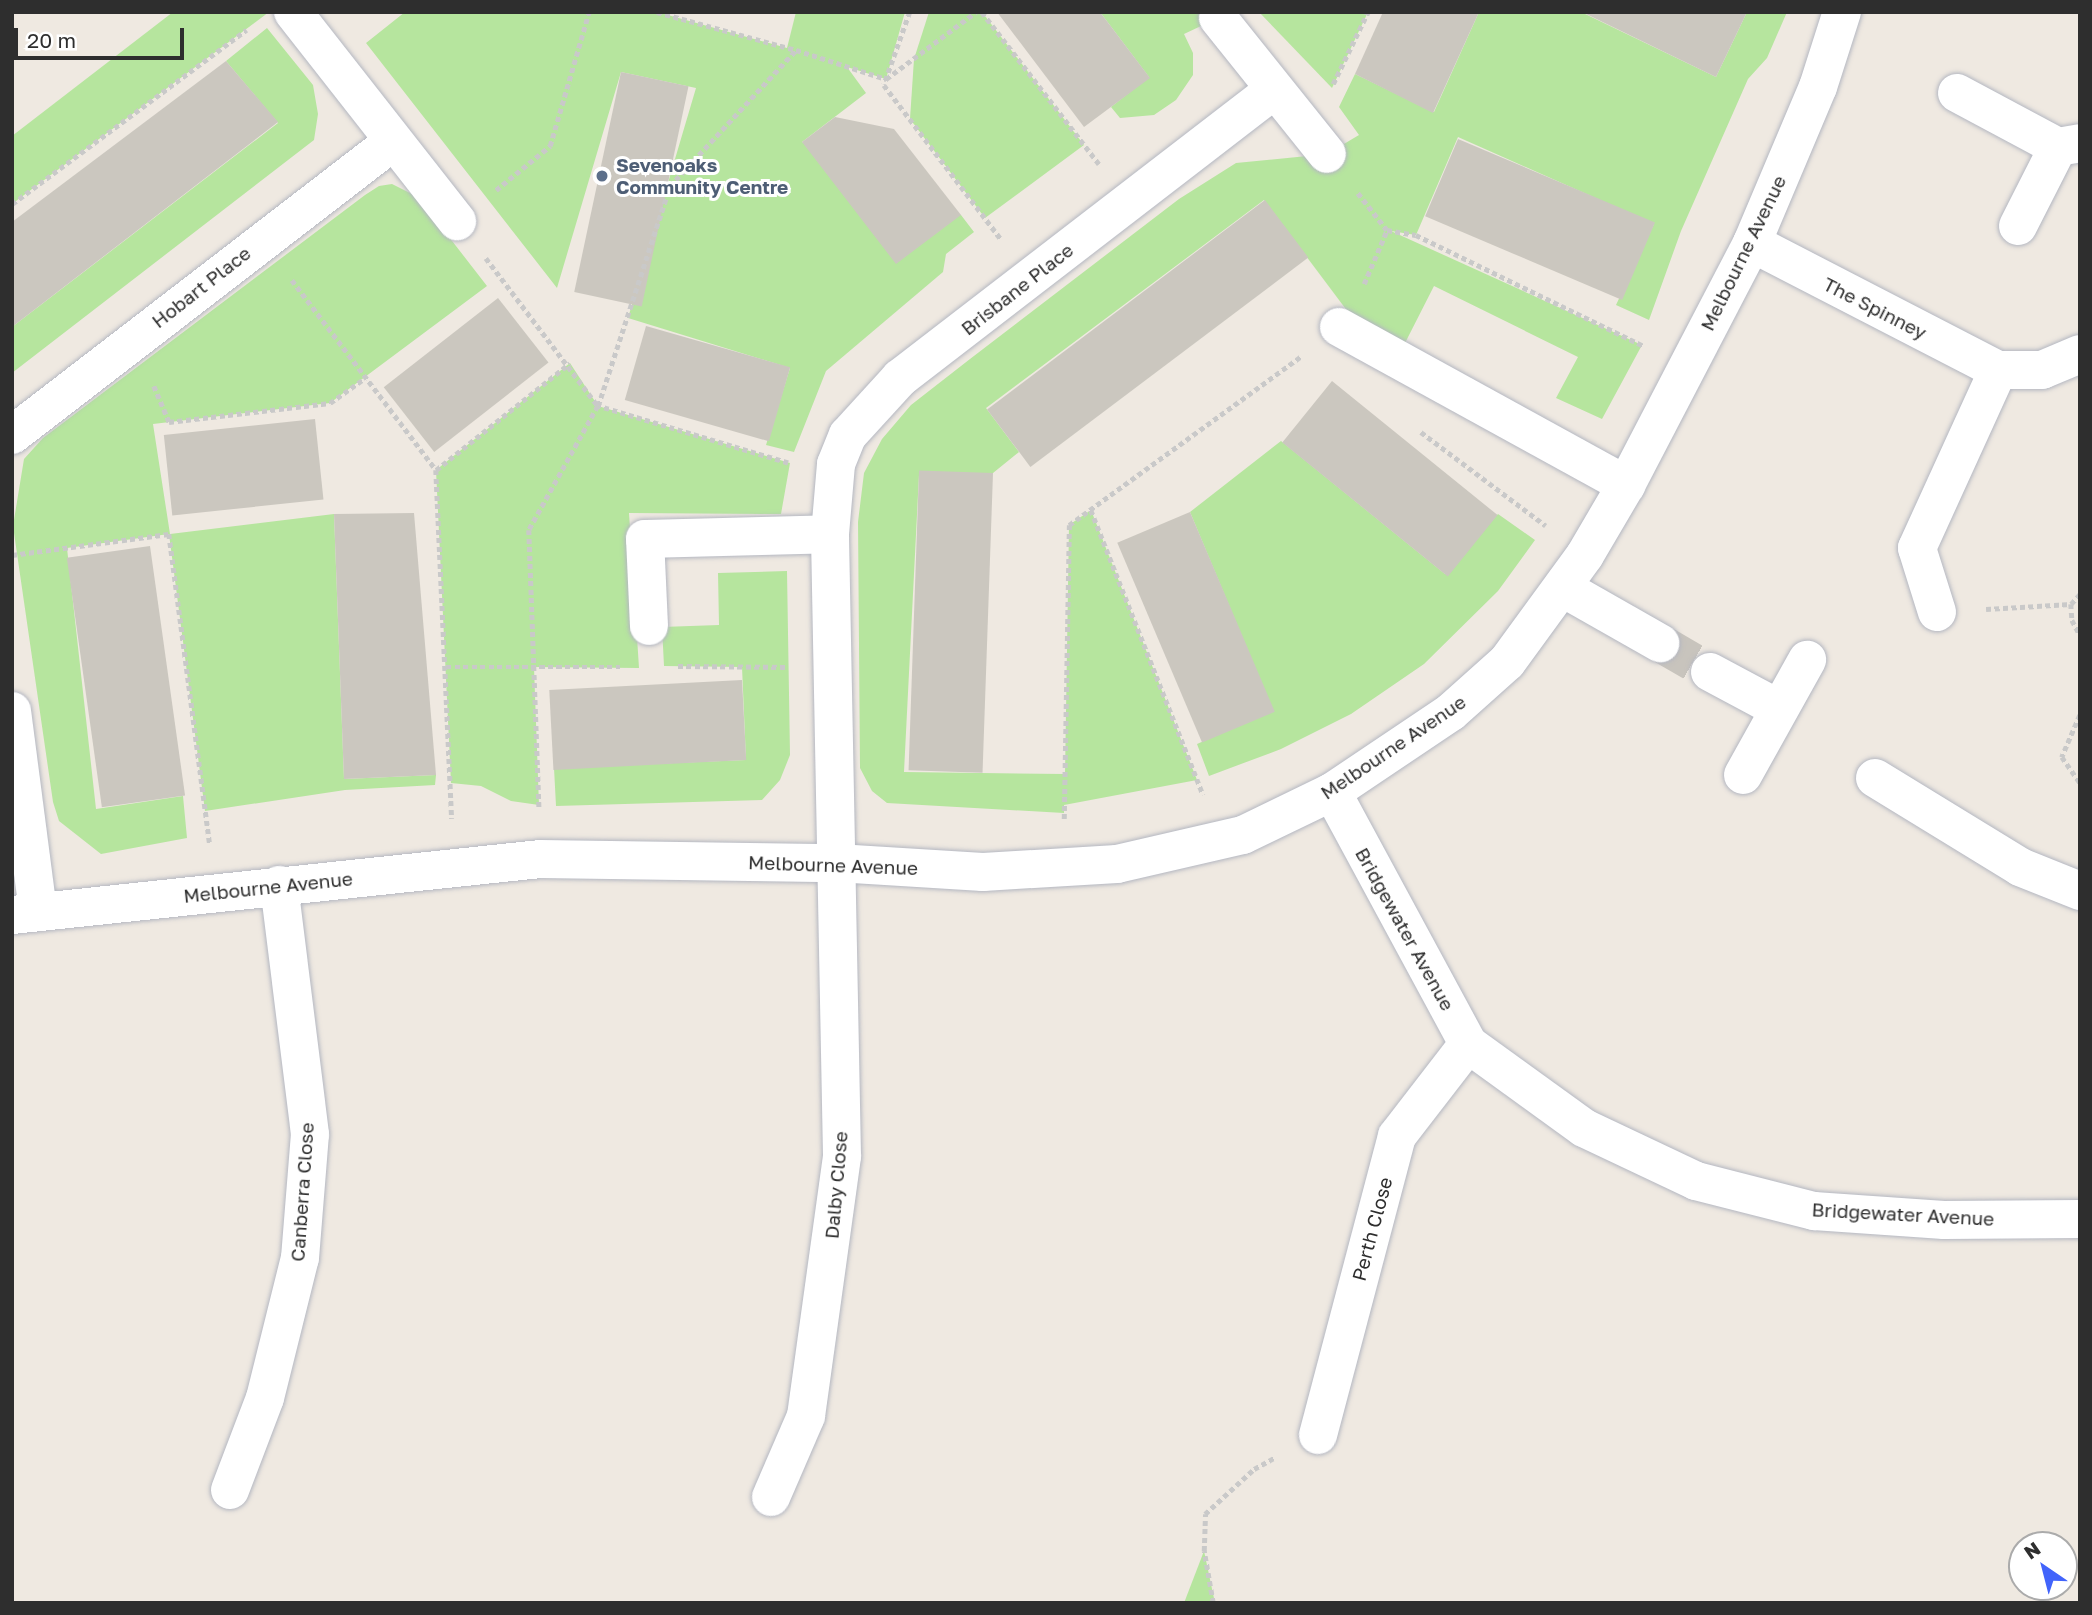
<!DOCTYPE html>
<style>
body{margin:0}
#map{position:relative;width:2092px;height:1615px;overflow:hidden;background:#efe9e1;font-family:"Golos Text",sans-serif}
div>[style]{position:absolute}
.green>*{inset:0;background:#b6e59e}
.building>*{inset:0;background:#cbc7bf;transform-origin:0 0}
.minor-tunnel>*{height:38px;margin-top:-19px;transform-origin:0;background:repeating-linear-gradient(90deg,#c8c4bd 0 38px,transparent 0 57px)}
.path>*{height:4.5px;margin-top:-2.25px;transform-origin:0;background:repeating-linear-gradient(90deg,#c9c9c9 0 5px,transparent 0 8.5px)}
.roads{filter:drop-shadow(0 0 2px #b4b7c1) drop-shadow(0 0 2px #b4b7c1)}
.minor>*{height:38px;margin:-19px;padding:0 19px;transform-origin:19px;border-radius:19px;background:#fff}
.dots>*{width:19px;height:19px;translate:-50% -50%;box-sizing:border-box;border:4px solid #fff;border-radius:50%}
span{translate:-50% -50%;white-space:nowrap;text-align:center;line-height:1.15;-webkit-text-stroke:6px #fff;paint-order:stroke}
.service-label{font-size:19px;color:#4e5e75;font-weight:700}
.left{translate:0 -50%;text-align:left}
.street-label{font-size:19px;color:#2e2e2e}
.frame{position:absolute;inset:0;border:14px solid #2e2e2e;pointer-events:none}
.north{position:absolute;left:2008px;top:1531px;width:70px;height:70px;box-sizing:border-box;background:#fff;border:2px solid #ababab;border-radius:50%;rotate:325deg;font-size:19px;font-weight:700;line-height:28px;text-align:center;color:#2e2e2e}
.north::after{content:'';display:block;margin:auto;width:24px;height:32px;background:#4264fb;clip-path:polygon(50% 0,100% 100%,50% 72%,0 100%)}
.scale{position:absolute;left:14px;top:28px;width:170px;height:32px;box-sizing:border-box;border:4px solid #2e2e2e;border-top:0;padding-left:9px;font-size:21px;line-height:24px;white-space:nowrap;color:#2e2e2e;-webkit-text-stroke:5px #fff;paint-order:stroke}
</style>
<div id="map">
<div class="green">
<div style="clip-path:polygon(173px 12px,269px 12px,12px 204px,12px 136px)"></div>
<div style="clip-path:polygon(405px 12px,657px 12px,787px 48px,796px 12px,905px 12px,886px 79px,847px 67px,866px 93px,802px 142px,961px 215px,974px 232px,946px 254px,943px 272px,826px 371px,794px 452px,766px 445px,790px 368px,628px 318px,696px 88px,621px 72px,557px 288px,366px 43px)"></div>
<div style="clip-path:polygon(929px 12px,982px 12px,1084px 145px,985px 218px,910px 119px,914px 59px)"></div>
<div style="clip-path:polygon(1100px 12px,1221px 12px,1218px 18px,1184px 34px,1193px 53px,1193px 75px,1176px 100px,1154px 115px,1120px 118px,1111px 107px,1149px 77px)"></div>
<div style="clip-path:polygon(1259px 12px,1368px 12px,1332px 88px)"></div>
<div style="clip-path:polygon(1479px 12px,1581px 12px,1716px 77px,1747px 12px,1787px 12px,1767px 58px,1748px 79px,1681px 231px,1649px 320px,1616px 305px,1654px 224px,1458px 137px,1416px 235px,1391px 231px,1642px 345px,1602px 419px,1556px 398px,1578px 357px,1434px 286px,1404px 345px,1351px 316px,1264px 200px,986px 408px,1019px 452px,993px 473px,919px 475px,904px 772px,1065px 774px,1069px 525px,1091px 510px,1197px 780px,1064px 805px,1064px 813px,887px 803px,872px 791px,860px 768px,858px 522px,864px 473px,882px 439px,911px 405px,970px 359px,1179px 199px,1236px 163px,1327px 154px,1359px 135px,1339px 107px,1355px 74px,1434px 112px)"></div>
<div style="clip-path:polygon(267px 28px,313px 85px,318px 114px,314px 140px,12px 373px,12px 327px,278px 123px,226px 61px)"></div>
<div style="clip-path:polygon(392px 184px,418px 197px,487px 286px,330px 403px,153px 424px,170px 534px,334px 514px,344px 779px,436px 775px,435px 785px,345px 790px,205px 811px,169px 534px,67px 548px,96px 809px,183px 796px,187px 838px,101px 854px,59px 821px,53px 802px,13px 526px,24px 459px,43px 438px,365px 195px,379px 186px)"></div>
<div style="clip-path:polygon(570px 363px,598px 406px,790px 463px,781px 514px,629px 513px,639px 668px,534px 667px,539px 805px,511px 801px,481px 786px,451px 783px,436px 470px)"></div>
<div style="clip-path:polygon(1281px 441px,1445px 574px,1498px 514px,1535px 540px,1498px 591px,1424px 664px,1351px 714px,1281px 749px,1209px 776px,1197px 744px,1273px 711px,1190px 512px)"></div>
<div style="clip-path:polygon(787px 571px,790px 755px,780px 780px,762px 800px,556px 806px,554px 768px,746px 760px,742px 667px,664px 666px,662px 627px,719px 625px,718px 573px)"></div>
<div style="clip-path:polygon(1204px 1551px,1215px 1603px,1184px 1603px)"></div>
</div>
<div class="building">
<div style="clip-path:polygon(997px 12px,1100px 12px,1150px 78px,1084px 127px)"></div>
<div style="clip-path:polygon(1383px 12px,1479px 12px,1433px 113px,1355px 74px)"></div>
<div style="clip-path:polygon(1582px 12px,1747px 12px,1716px 77px)"></div>
<div style="clip-path:polygon(226px 61px,278px 122px,12px 327px,12px 222px)"></div>
<div style="left:621px;top:72px;width:69px;height:225px;rotate:12deg"></div>
<div style="clip-path:polygon(835px 117px,894px 129px,961px 215px,896px 264px,802px 142px)"></div>
<div style="left:1458px;top:139px;width:214px;height:84px;rotate:23deg"></div>
<div style="left:1265px;top:200px;width:72px;height:348px;rotate:53deg"></div>
<div style="left:498px;top:298px;width:82px;height:145px;rotate:52deg"></div>
<div style="left:646px;top:326px;width:150px;height:77px;rotate:16deg"></div>
<div style="left:1332px;top:381px;width:213px;height:79px;rotate:39deg"></div>
<div style="left:315px;top:419px;width:81px;height:152px;rotate:84deg"></div>
<div style="left:993px;top:473px;width:300px;height:74px;rotate:92deg"></div>
<div style="left:1190px;top:512px;width:217px;height:79px;rotate:67deg"></div>
<div style="clip-path:polygon(414px 513px,436px 775px,344px 779px,334px 514px)"></div>
<div style="left:150px;top:546px;width:252px;height:84px;rotate:82deg"></div>
<div style="left:742px;top:680px;width:80px;height:193px;rotate:87deg"></div>
</div>
<div class="minor-tunnel">
<div style="left:1660px;top:643px;width:58px;rotate:30.1deg"></div>
</div>
<div class="path">
<div style="left:657px;top:12px;width:144px;rotate:15.3deg"></div>
<div style="left:910px;top:12px;width:77px;rotate:109.6deg"></div>
<div style="left:884px;top:85px;width:193px;rotate:52.8deg"></div>
<div style="left:982px;top:12px;width:192px;rotate:52.4deg"></div>
<div style="left:1333px;top:84px;width:80px;rotate:-64.1deg"></div>
<div style="left:496px;top:190px;width:70px;rotate:-39.2deg"></div>
<div style="left:550px;top:146px;width:140px;rotate:-73.8deg"></div>
<div style="left:1358px;top:193px;width:47px;rotate:51.9deg"></div>
<div style="left:1387px;top:230px;width:29px;rotate:10deg"></div>
<div style="left:1416px;top:235px;width:254px;rotate:26deg"></div>
<div style="left:12px;top:204px;width:292px;rotate:-36.6deg"></div>
<div style="left:486px;top:258px;width:186px;rotate:52.9deg"></div>
<div style="left:598px;top:406px;width:142px;rotate:119.1deg"></div>
<div style="left:529px;top:530px;width:279px;rotate:87.9deg"></div>
<div style="left:292px;top:280px;width:238px;rotate:52.8deg"></div>
<div style="left:436px;top:470px;width:171px;rotate:-38.6deg"></div>
<div style="left:1364px;top:284px;width:59px;rotate:-66.9deg"></div>
<div style="left:154px;top:386px;width:39px;rotate:67deg"></div>
<div style="left:169px;top:422px;width:162px;rotate:-6.7deg"></div>
<div style="left:330px;top:403px;width:43px;rotate:-35.5deg"></div>
<div style="left:1421px;top:432px;width:156px;rotate:36.9deg"></div>
<div style="left:788px;top:463px;width:198px;rotate:-163.3deg"></div>
<div style="left:598px;top:406px;width:231px;rotate:-71.9deg"></div>
<div style="left:670px;top:186px;width:185px;rotate:-47.2deg"></div>
<div style="left:796px;top:50px;width:95px;rotate:17.9deg"></div>
<div style="left:886px;top:79px;width:112px;rotate:-36.7deg"></div>
<div style="left:436px;top:470px;width:349px;rotate:87.4deg"></div>
<div style="left:1091px;top:510px;width:306px;rotate:68.5deg"></div>
<div style="left:12px;top:555px;width:158px;rotate:-7.6deg"></div>
<div style="left:169px;top:534px;width:313px;rotate:82.5deg"></div>
<div style="left:2071px;top:604px;width:13px;rotate:-48deg"></div>
<div style="left:1986px;top:609px;width:85px;rotate:-3.4deg"></div>
<div style="left:2071px;top:604px;width:16px;rotate:86deg"></div>
<div style="left:2072px;top:620px;width:17px;rotate:62deg"></div>
<div style="left:678px;top:666px;width:107px;rotate:0.5deg"></div>
<div style="left:446px;top:667px;width:174px"></div>
<div style="left:2080px;top:715px;width:46px;rotate:113.2deg"></div>
<div style="left:2062px;top:757px;width:32px;rotate:55deg"></div>
<div style="left:1064px;top:819px;width:294px;rotate:-89deg"></div>
<div style="left:1069px;top:525px;width:286px;rotate:-36deg"></div>
<div style="left:1213px;top:1603px;width:53px;rotate:-99.8deg"></div>
<div style="left:1204px;top:1551px;width:37px;rotate:-88deg"></div>
<div style="left:1205px;top:1514px;width:67px;rotate:-42.6deg"></div>
<div style="left:1254px;top:1469px;width:23px;rotate:-29deg"></div>
</div>
<div class="roads">
<div class="minor">
<div style="left:293px;top:12px;width:266px;rotate:51.9deg"></div>
<div style="left:1218px;top:18px;width:174px;rotate:51.3deg"></div>
<div style="left:1957px;top:93px;width:115px;rotate:28.1deg"></div>
<div style="left:2058px;top:147px;width:22px;rotate:-10deg"></div>
<div style="left:2018px;top:226px;width:89px;rotate:-63.1deg"></div>
<div style="left:1752px;top:243px;width:277px;rotate:27.3deg"></div>
<div style="left:1998px;top:370px;width:44px"></div>
<div style="left:2042px;top:370px;width:41px;rotate:-22.8deg"></div>
<div style="left:1339px;top:327px;width:328px;rotate:28.8deg"></div>
<div style="left:12px;top:435px;width:481px;rotate:-37.6deg"></div>
<div style="left:1563px;top:588px;width:112px;rotate:29.6deg"></div>
<div style="left:1937px;top:612px;width:67px;rotate:-107.4deg"></div>
<div style="left:1917px;top:548px;width:196px;rotate:-65.5deg"></div>
<div style="left:649px;top:626px;width:87px;rotate:-92.6deg"></div>
<div style="left:645px;top:539px;width:185px;rotate:-1.5deg"></div>
<div style="left:1710px;top:672px;width:78px;rotate:28.2deg"></div>
<div style="left:12px;top:711px;width:202px;rotate:82.6deg"></div>
<div style="left:1743px;top:775px;width:132px;rotate:-60.9deg"></div>
<div style="left:1875px;top:778px;width:170px;rotate:31.5deg"></div>
<div style="left:2020px;top:867px;width:65px;rotate:21.8deg"></div>
<div style="left:1332px;top:792px;width:286px;rotate:61.6deg"></div>
<div style="left:1468px;top:1044px;width:143px;rotate:35.9deg"></div>
<div style="left:1584px;top:1128px;width:124px;rotate:25.3deg"></div>
<div style="left:1696px;top:1181px;width:122px;rotate:14.3deg"></div>
<div style="left:1814px;top:1211px;width:130px;rotate:4deg"></div>
<div style="left:1944px;top:1220px;width:136px;rotate:-0.4deg"></div>
<div style="left:12px;top:915px;width:531px;rotate:-6.05deg"></div>
<div style="left:540px;top:859px;width:297px;rotate:0.8deg"></div>
<div style="left:837px;top:863px;width:146px;rotate:3.5deg"></div>
<div style="left:983px;top:872px;width:134px;rotate:-3.4deg"></div>
<div style="left:1117px;top:864px;width:129px;rotate:-13deg"></div>
<div style="left:1243px;top:835px;width:99px;rotate:-25.8deg"></div>
<div style="left:1332px;top:792px;width:143px;rotate:-33.9deg"></div>
<div style="left:1451px;top:712px;width:75px;rotate:-41.8deg"></div>
<div style="left:1507px;top:662px;width:132px;rotate:-53.9deg"></div>
<div style="left:1585px;top:555px;width:81px;rotate:-59.6deg"></div>
<div style="left:1626px;top:485px;width:273px;rotate:-62.5deg"></div>
<div style="left:1752px;top:243px;width:169px;rotate:-67.1deg"></div>
<div style="left:1818px;top:87px;width:79px;rotate:-72.3deg"></div>
<div style="left:1318px;top:1435px;width:309px;rotate:-75.2deg"></div>
<div style="left:1397px;top:1136px;width:116px;rotate:-52.3deg"></div>
<div style="left:230px;top:1490px;width:98px;rotate:-69.2deg"></div>
<div style="left:265px;top:1398px;width:144px;rotate:-76deg"></div>
<div style="left:300px;top:1258px;width:124px;rotate:-85.4deg"></div>
<div style="left:310px;top:1134px;width:251px;rotate:-97.1deg"></div>
<div style="left:771px;top:1497px;width:88px;rotate:-66.6deg"></div>
<div style="left:806px;top:1416px;width:262px;rotate:-82.1deg"></div>
<div style="left:842px;top:1156px;width:622px;rotate:-91.11deg"></div>
<div style="left:830px;top:534px;width:70px;rotate:-85.1deg"></div>
<div style="left:836px;top:464px;width:31px;rotate:-68deg"></div>
<div style="left:848px;top:435px;width:77px;rotate:-47.6deg"></div>
<div style="left:900px;top:378px;width:472px;rotate:-37.6deg"></div>
</div>
</div>
<div class="dots">
<div style="left:602px;top:176px;background:#5c6f8a"></div>
</div>
<div class="service-label">
<span class="left" style="left:616px;top:176px">Sevenoaks<br>Community Centre</span>
</div>
<div class="street-label">
<span style="left:1743px;top:253px;rotate:-64deg">Melbourne Avenue</span>
<span style="left:201px;top:287px;rotate:-38deg">Hobart Place</span>
<span style="left:1017px;top:289px;rotate:-38deg">Brisbane Place</span>
<span style="left:1875px;top:308px;rotate:27deg">The Spinney</span>
<span style="left:1393px;top:747px;rotate:-34deg">Melbourne Avenue</span>
<span style="left:833px;top:865px;rotate:2deg">Melbourne Avenue</span>
<span style="left:268px;top:887px;rotate:-6deg">Melbourne Avenue</span>
<span style="left:1405px;top:929px;rotate:61deg">Bridgewater Avenue</span>
<span style="left:836px;top:1185px;rotate:-85deg">Dalby Close</span>
<span style="left:302px;top:1192px;rotate:-86deg">Canberra Close</span>
<span style="left:1903px;top:1214px;rotate:3deg">Bridgewater Avenue</span>
<span style="left:1372px;top:1229px;rotate:-75deg">Perth Close</span>
</div>
<div class="frame"></div>
<div class="north">N</div>
<div class="scale">20 m</div>
</div>
